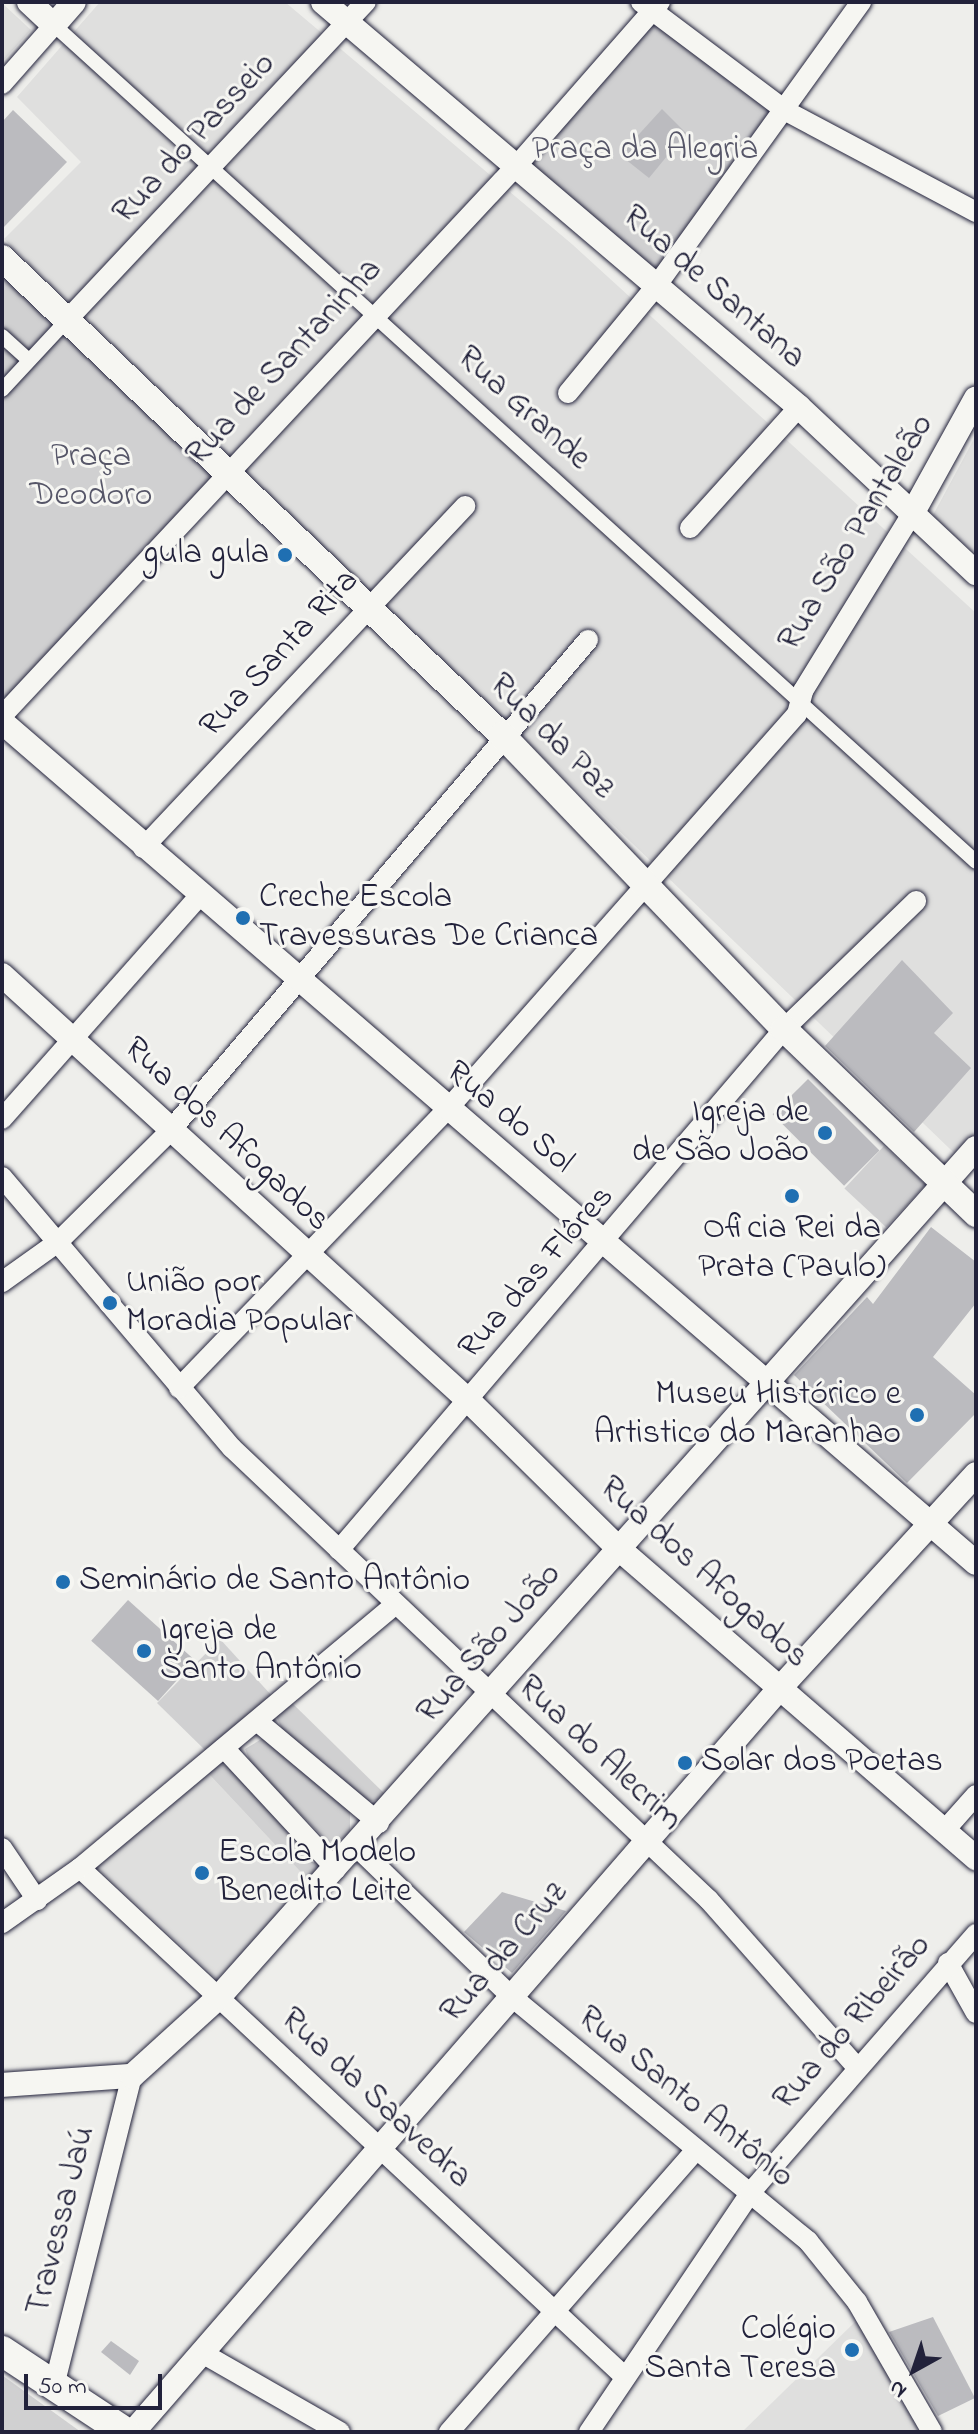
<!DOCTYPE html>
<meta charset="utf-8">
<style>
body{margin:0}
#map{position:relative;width:978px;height:2434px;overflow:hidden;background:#eeeeeb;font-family:"Indie Flower",sans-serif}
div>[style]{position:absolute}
.built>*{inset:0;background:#dfdfde}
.green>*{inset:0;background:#d0d0d1;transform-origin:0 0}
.building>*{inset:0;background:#bbbbbf;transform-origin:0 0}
.roads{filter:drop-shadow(0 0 2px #22223b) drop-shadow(0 0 2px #22223b)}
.pedestrian>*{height:14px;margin:-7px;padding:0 7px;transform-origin:7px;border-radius:7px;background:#f6f6f2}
.minor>*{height:20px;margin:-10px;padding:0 10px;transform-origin:10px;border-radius:10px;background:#f6f6f2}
.tertiary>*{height:24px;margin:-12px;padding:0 12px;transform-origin:12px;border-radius:12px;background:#f6f6f2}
.secondary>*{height:26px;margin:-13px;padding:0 13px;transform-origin:13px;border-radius:13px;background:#f6f6f2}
.primary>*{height:30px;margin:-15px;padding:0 15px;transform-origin:15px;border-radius:15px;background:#f6f6f2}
.dots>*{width:22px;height:22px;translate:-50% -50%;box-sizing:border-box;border:4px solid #f6f6f2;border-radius:50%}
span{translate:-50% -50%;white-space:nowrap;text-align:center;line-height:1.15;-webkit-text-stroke:6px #f6f6f2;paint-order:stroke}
.street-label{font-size:34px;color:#22223b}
.park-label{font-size:34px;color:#565668}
.poi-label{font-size:34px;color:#22223b}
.right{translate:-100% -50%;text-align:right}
.left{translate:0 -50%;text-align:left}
.frame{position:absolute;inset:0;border:4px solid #22223b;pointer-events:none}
.north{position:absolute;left:874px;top:2330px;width:80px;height:80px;-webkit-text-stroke:6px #f6f6f2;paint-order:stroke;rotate:220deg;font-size:22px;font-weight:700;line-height:32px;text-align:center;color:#22223b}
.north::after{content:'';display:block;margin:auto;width:28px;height:36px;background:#22223b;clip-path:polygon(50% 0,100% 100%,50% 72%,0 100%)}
.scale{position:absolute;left:24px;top:2374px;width:138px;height:36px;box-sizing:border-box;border:4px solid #22223b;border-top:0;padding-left:10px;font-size:24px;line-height:28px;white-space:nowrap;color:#22223b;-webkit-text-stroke:6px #f6f6f2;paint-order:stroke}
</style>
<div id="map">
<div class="built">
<div style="clip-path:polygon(100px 2px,285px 2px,573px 245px,976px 613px,976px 1174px,4px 239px,81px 162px,17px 97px)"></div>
<div style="clip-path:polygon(2px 3px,31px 30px,2px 62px)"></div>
<div style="clip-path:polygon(976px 435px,976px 554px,932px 517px)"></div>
<div style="clip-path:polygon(207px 1772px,311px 1883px,217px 1979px,92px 1863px)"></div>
<div style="clip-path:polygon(857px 2320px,928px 2432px,742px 2432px)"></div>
</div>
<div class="green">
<div style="clip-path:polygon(655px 22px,775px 112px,656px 271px,530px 162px)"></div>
<div style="clip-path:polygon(2px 267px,217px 473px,2px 705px)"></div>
<div style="left:884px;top:1146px;width:57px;height:58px;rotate:43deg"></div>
<div style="clip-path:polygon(220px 1639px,273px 1697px,207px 1752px,157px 1703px)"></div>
<div style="clip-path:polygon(290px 1701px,389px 1798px,366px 1802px,282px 1729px,276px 1716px)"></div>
<div style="clip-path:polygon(265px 1737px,350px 1810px,350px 1837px,328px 1842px,251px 1764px,245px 1749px)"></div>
<div style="clip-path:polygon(219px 1764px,231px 1767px,319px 1860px,322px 1869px,311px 1883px,207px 1772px)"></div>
<div style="clip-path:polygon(2px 2375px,6px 2378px,81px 2432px,2px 2432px)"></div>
</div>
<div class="building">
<div style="clip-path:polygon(662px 109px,686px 133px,649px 178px,620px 155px)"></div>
<div style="clip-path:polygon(13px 110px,67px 162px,2px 229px,2px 122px)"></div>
<div style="clip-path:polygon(902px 960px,953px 1013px,934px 1033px,971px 1068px,914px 1132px,825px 1046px)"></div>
<div style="left:808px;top:1079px;width:101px;height:50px;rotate:45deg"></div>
<div style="clip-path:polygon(931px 1227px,976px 1262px,976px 1303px,933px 1357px,976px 1395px,976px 1413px,907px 1483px,794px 1375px,867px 1297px,873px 1304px)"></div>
<div style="left:128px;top:1600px;width:90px;height:55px;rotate:42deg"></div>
<div style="clip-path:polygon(502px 1892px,566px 1911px,512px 1973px,464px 1932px)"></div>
<div style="clip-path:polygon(933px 2317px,975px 2398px,938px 2416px,889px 2332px)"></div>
<div style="clip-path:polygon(111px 2341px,139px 2361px,130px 2375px,101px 2352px)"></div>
</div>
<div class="roads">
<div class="pedestrian">
<div style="left:54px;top:25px;width:1245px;rotate:42.23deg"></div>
<div style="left:2px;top:336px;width:36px;rotate:42deg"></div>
<div style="left:2px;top:390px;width:97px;rotate:-47.1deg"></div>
</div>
<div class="minor">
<div style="left:641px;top:2px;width:181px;rotate:36.9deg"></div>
<div style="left:786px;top:111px;width:215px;rotate:28deg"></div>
<div style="left:2px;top:84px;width:79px;rotate:-48.6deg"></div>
<div style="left:68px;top:319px;width:435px;rotate:-46.8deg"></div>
<div style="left:568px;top:393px;width:140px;rotate:-50.5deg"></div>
<div style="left:657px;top:285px;width:349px;rotate:-54.2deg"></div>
<div style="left:690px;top:528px;width:163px;rotate:-48deg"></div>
<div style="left:2px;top:716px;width:757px;rotate:-46.93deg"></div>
<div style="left:519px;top:163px;width:214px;rotate:-48.8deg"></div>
<div style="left:143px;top:848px;width:470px;rotate:-46.7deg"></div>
<div style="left:2px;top:1119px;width:298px;rotate:-48.5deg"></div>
<div style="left:2px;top:1177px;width:355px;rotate:49.7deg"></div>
<div style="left:232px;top:1448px;width:657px;rotate:43.46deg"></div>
<div style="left:709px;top:1900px;width:220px;rotate:48.5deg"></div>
<div style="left:2px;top:1282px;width:69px;rotate:-35.5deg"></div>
<div style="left:58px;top:1242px;width:158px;rotate:-44.7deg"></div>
<div style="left:170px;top:1131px;width:645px;rotate:-49.59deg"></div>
<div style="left:179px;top:1388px;width:385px;rotate:-46.1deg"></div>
<div style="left:446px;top:1111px;width:530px;rotate:-48.52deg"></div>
<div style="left:797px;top:714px;width:24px;rotate:-75deg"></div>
<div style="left:803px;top:691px;width:208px;rotate:-58.4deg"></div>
<div style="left:339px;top:1550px;width:685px;rotate:-49.5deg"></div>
<div style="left:784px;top:1029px;width:184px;rotate:-44.1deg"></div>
<div style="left:257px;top:1721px;width:159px;rotate:39.9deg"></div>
<div style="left:224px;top:1748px;width:165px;rotate:47.2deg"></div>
<div style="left:944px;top:1831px;width:48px;rotate:-48.4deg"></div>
<div style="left:357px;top:1847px;width:216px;rotate:44.1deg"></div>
<div style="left:512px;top:1997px;width:384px;rotate:39.5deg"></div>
<div style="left:808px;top:2241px;width:78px;rotate:51.2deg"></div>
<div style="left:857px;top:2302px;width:150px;rotate:60deg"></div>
<div style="left:2px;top:1848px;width:63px;rotate:56.1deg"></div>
<div style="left:80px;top:1868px;width:746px;rotate:43.04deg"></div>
<div style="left:2px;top:1923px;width:95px;rotate:-35.2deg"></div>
<div style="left:80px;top:1868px;width:410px;rotate:-39.9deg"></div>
<div style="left:948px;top:1963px;width:57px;rotate:60.8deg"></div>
<div style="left:202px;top:2353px;width:159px;rotate:29.8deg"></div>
<div style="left:55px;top:2382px;width:316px;rotate:-75.9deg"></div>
<div style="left:449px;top:2432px;width:373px;rotate:-48.8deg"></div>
<div style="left:589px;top:2432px;width:288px;rotate:-56deg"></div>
<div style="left:750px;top:2193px;width:344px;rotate:-48.9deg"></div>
</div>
<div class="tertiary">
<div style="left:29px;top:2px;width:34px;rotate:43deg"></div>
<div style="left:54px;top:25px;width:30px;rotate:-49deg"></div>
<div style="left:323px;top:2px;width:625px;rotate:40.39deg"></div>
<div style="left:799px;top:407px;width:243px;rotate:43.2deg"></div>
<div style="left:912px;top:514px;width:132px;rotate:-61.1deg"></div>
<div style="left:2px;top:722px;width:1287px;rotate:40.81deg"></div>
<div style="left:2px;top:975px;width:631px;rotate:42.37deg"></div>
<div style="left:468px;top:1400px;width:211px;rotate:44.6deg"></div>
<div style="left:618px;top:1548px;width:474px;rotate:40.9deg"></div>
<div style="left:2px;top:2085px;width:130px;rotate:-4deg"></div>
<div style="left:132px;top:2076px;width:118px;rotate:-42.2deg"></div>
<div style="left:219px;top:1997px;width:1137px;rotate:-48.28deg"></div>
<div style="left:133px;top:2432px;width:986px;rotate:-48.99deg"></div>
<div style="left:780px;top:1688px;width:290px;rotate:-47.5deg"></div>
</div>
<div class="secondary">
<div style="left:2px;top:258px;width:691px;rotate:43.65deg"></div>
<div style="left:502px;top:735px;width:407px;rotate:46.2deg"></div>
<div style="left:784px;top:1029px;width:267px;rotate:43.9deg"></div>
</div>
<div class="primary">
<div style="left:2px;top:2351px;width:147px;rotate:33.4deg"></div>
</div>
</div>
<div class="dots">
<div style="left:285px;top:555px;background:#1f6fb2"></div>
<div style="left:243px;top:918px;background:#1f6fb2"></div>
<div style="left:825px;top:1133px;background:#1f6fb2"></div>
<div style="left:792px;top:1196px;background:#1f6fb2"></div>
<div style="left:110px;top:1303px;background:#1f6fb2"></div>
<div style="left:917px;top:1415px;background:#1f6fb2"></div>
<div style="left:63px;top:1582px;background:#1f6fb2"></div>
<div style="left:144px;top:1651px;background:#1f6fb2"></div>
<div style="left:685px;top:1763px;background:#1f6fb2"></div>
<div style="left:202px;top:1873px;background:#1f6fb2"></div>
<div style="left:852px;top:2350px;background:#1f6fb2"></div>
</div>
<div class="street-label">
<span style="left:195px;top:139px;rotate:-47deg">Rua do Passeio</span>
<span style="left:713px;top:288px;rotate:41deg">Rua de Santana</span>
<span style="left:285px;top:363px;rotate:-47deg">Rua de Santaninha</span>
<span style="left:523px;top:409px;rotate:42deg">Rua Grande</span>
<span style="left:857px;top:533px;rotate:-59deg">Rua São Pantaleão</span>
<span style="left:280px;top:654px;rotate:-47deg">Rua Santa Rita</span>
<span style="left:551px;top:737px;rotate:45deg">Rua da Paz</span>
<span style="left:509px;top:1118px;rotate:40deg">Rua do Sol</span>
<span style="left:226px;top:1135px;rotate:43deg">Rua dos Afogados</span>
<span style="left:537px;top:1273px;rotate:-49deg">Rua das Flôres</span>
<span style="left:703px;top:1573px;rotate:42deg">Rua dos Afogados</span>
<span style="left:490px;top:1644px;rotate:-49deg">Rua São João</span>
<span style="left:599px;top:1754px;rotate:43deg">Rua do Alecrim</span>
<span style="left:505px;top:1953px;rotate:-49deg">Rua da Cruz</span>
<span style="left:853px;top:2023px;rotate:-49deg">Rua do Ribeirão</span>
<span style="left:685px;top:2098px;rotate:39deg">Rua Santo Antônio</span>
<span style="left:375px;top:2099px;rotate:43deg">Rua da Saavedra</span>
<span style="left:62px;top:2221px;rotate:-76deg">Travessa Jaú</span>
</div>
<div class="park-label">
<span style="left:645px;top:151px">Praça da Alegria</span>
<span style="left:91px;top:477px">Praça<br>Deodoro</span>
</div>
<div class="poi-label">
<span class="right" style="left:269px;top:555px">gula gula</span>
<span class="left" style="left:259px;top:918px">Creche Escola<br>Travessuras De Crianca</span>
<span class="right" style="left:809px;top:1133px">Igreja de<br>de São João</span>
<span style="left:792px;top:1249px">Oficia Rei da<br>Prata (Paulo)</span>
<span class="left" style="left:126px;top:1303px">União por<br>Moradia Popular</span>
<span class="right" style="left:901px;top:1415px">Museu Histórico e<br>Artistico do Maranhao</span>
<span class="left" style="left:79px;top:1582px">Seminário de Santo Antônio</span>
<span class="left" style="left:160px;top:1651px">Igreja de<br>Santo Antônio</span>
<span class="left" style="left:701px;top:1763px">Solar dos Poetas</span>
<span class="left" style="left:218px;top:1873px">Escola Modelo<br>Benedito Leite</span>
<span class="right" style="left:836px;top:2350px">Colégio<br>Santa Teresa</span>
</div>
<div class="frame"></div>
<div class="north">N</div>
<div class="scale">50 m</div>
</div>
